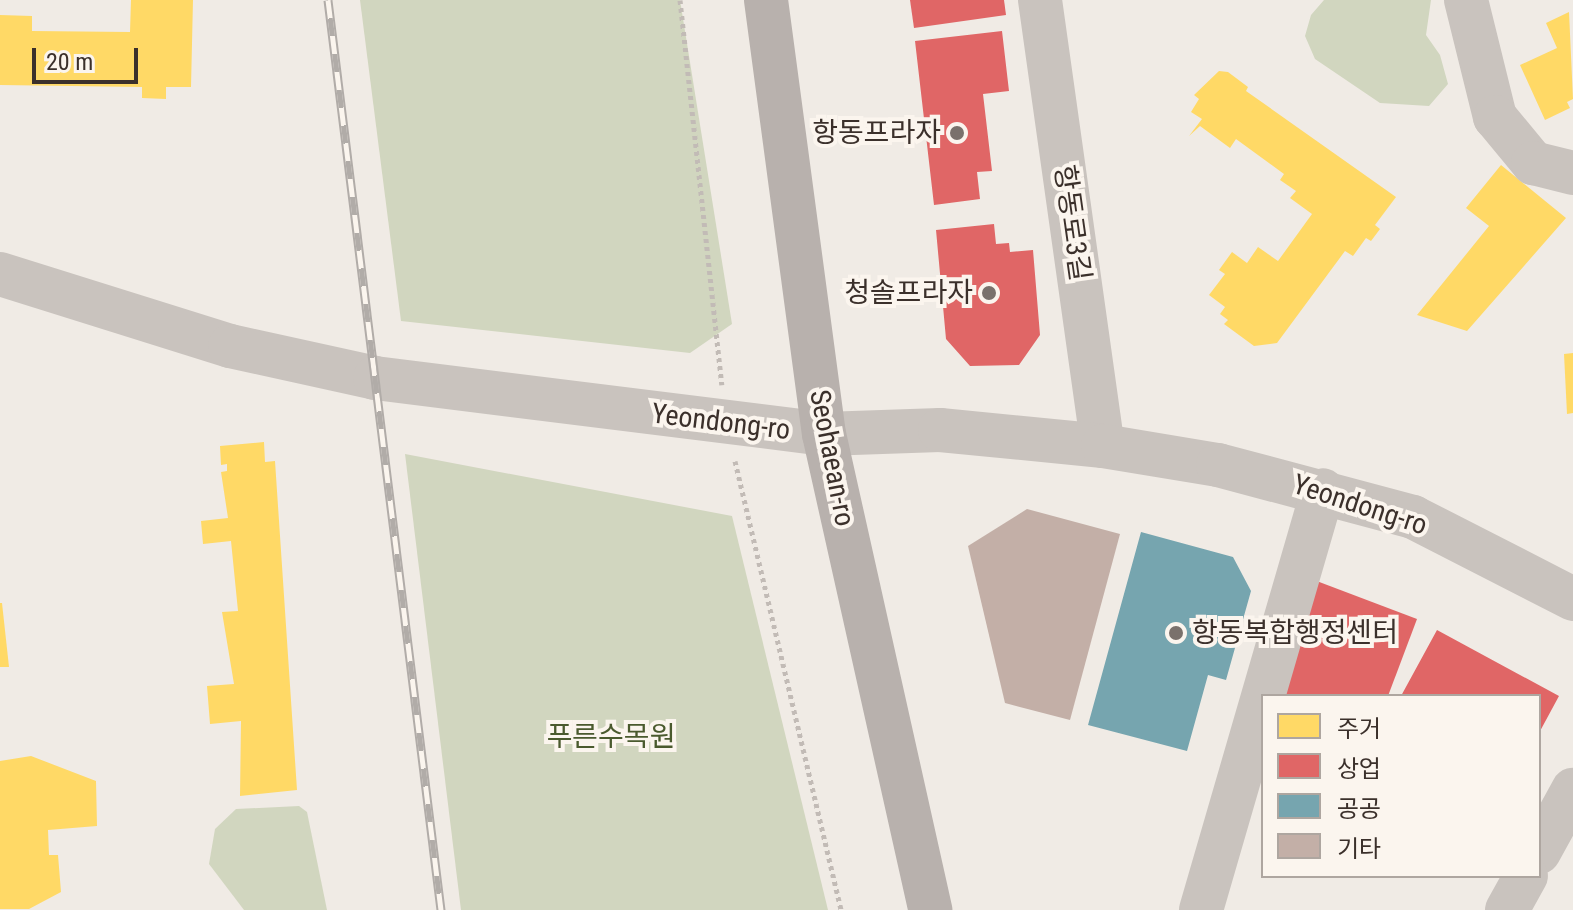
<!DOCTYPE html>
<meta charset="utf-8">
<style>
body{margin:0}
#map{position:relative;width:1573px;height:910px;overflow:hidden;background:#f0ebe5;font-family:"Roboto Condensed","Noto Sans KR",sans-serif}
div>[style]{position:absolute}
.green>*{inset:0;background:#d1d6bf}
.homes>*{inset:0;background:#ffd966}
.shops>*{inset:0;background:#e06666}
.public>*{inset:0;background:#76a5af}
.building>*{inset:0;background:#c3afa7}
.path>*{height:5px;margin-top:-2.5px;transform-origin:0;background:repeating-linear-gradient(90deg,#c2bbb6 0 4px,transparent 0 8px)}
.minor>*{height:44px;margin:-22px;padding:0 22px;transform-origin:22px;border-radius:22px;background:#c9c3be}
.major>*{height:44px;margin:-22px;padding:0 22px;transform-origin:22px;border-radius:22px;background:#b8b1ad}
.rail>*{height:9px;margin-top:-4.5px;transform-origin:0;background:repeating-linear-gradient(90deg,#fbf5ee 0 18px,#b1aca8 0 36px);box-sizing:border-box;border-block:2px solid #b1aca8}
.dots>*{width:22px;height:22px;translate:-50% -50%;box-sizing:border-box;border:4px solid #fbf5ee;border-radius:50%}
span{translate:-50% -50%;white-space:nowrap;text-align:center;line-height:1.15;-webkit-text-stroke:8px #fbf5ee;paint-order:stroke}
.poi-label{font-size:28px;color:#3b302b}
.right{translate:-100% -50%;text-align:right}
.left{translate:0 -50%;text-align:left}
.street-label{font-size:28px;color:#3b302b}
.park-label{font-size:28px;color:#4a5a2e}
.legend{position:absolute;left:1261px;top:694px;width:280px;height:184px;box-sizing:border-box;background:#fbf5ee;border:2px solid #aea6a0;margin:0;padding:10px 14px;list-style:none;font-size:24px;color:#3b302b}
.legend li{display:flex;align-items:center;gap:16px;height:40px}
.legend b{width:40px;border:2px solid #aea6a0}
.scale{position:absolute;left:32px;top:48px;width:106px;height:36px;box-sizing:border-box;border:4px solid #3b302b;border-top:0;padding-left:10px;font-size:24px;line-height:28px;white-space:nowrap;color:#3b302b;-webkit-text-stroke:6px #fbf5ee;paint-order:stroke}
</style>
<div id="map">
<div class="green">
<div style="clip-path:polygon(360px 0,680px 0,732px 324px,690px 353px,401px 321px)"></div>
<div style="clip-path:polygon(1324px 0,1431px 0,1426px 35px,1440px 55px,1448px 84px,1429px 106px,1380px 103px,1315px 59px,1305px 36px,1311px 15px)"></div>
<div style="clip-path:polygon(405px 454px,732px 516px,828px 910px,461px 910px)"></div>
<div style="clip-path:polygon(299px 806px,307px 812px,327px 910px,244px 910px,209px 864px,215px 829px,236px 809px)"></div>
</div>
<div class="homes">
<div style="clip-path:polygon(131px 0,193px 0,191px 87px,166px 87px,166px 99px,142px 98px,142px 87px,0 85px,0 15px,32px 16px,32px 31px,130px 32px)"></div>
<div style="clip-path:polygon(1569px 12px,1573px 99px,1567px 102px,1570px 108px,1545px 120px,1520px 65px,1557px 48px,1546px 23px)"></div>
<div style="clip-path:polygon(1219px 71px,1228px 72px,1248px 87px,1246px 91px,1396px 197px,1375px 225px,1380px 229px,1371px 241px,1366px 238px,1353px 256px,1345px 251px,1277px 343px,1254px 346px,1224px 324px,1228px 320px,1220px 314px,1225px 307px,1209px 295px,1225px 274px,1219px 270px,1232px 252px,1247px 263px,1258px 247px,1278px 261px,1312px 214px,1290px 198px,1296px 191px,1280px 180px,1284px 174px,1236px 139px,1230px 148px,1200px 126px,1189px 136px,1202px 119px,1191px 112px,1199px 99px,1194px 95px)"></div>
<div style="clip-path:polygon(1501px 165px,1566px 218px,1467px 331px,1417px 315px,1489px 226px,1466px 208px)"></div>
<div style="clip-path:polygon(1573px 353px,1573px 413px,1567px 414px,1564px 354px)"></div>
<div style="clip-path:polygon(264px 442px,265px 462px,275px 461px,297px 790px,240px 796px,241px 721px,210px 724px,207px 686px,234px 684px,222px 612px,238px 611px,231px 541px,203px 544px,201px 521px,228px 518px,221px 472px,227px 471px,227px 464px,221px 465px,220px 446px)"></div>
<div style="clip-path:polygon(0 603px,2px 603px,9px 667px,0 667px)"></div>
<div style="clip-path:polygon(31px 756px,96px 781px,97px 826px,48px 830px,49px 855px,58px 855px,61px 892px,29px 909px,0 909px,0 761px)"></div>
</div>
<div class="shops">
<div style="clip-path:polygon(910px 0,1004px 0,1006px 15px,914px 28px)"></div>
<div style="clip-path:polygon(1002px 31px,1009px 91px,983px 94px,992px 171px,977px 172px,980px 199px,934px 205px,915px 41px)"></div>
<div style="clip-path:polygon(994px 224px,996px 244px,1009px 243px,1010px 252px,1033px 250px,1040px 335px,1019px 365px,970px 366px,946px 339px,936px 230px)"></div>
<div style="clip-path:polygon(1314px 580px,1417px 619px,1388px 696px,1270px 696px)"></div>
<div style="clip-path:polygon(1437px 630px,1559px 696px,1539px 733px,1539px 696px,1401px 696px)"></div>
</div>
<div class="public">
<div style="clip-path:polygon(1141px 532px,1233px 557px,1251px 591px,1226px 680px,1208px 675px,1187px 751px,1088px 725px)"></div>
</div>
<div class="building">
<div style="clip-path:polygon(1027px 509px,1120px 534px,1070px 720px,1005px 703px,968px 546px)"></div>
</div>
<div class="path">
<div style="left:680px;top:0;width:387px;rotate:83.8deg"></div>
<div style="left:735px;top:461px;width:461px;rotate:76.7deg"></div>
</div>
<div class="minor">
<div style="left:1040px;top:0;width:450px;rotate:82deg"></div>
<div style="left:1466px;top:0;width:121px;rotate:76.1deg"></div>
<div style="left:1495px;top:117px;width:60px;rotate:50.4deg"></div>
<div style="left:1533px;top:163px;width:41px;rotate:14deg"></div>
<div style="left:0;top:274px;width:241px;rotate:17.4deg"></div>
<div style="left:230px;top:346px;width:148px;rotate:12.4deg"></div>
<div style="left:375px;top:378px;width:452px;rotate:7.1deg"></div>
<div style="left:824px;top:434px;width:116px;rotate:-2deg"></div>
<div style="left:940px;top:430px;width:164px;rotate:5.6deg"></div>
<div style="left:1103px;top:446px;width:117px;rotate:9.4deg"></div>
<div style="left:1218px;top:465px;width:202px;rotate:14.9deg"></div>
<div style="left:1413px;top:517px;width:180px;rotate:27.1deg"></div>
<div style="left:1539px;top:852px;width:71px;rotate:-61.3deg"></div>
<div style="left:1201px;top:910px;width:437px;rotate:-73.8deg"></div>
<div style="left:1507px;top:910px;width:39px;rotate:-61deg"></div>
</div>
<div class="major">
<div style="left:766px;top:0;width:438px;rotate:82.4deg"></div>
<div style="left:824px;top:434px;width:488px;rotate:77.4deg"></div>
</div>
<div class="rail">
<div style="left:328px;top:0;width:917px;rotate:82.92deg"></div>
</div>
<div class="dots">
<div style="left:957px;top:133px;background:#7a716c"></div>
<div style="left:989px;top:293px;background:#7a716c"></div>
<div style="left:1176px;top:633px;background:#7a716c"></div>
</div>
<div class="poi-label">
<span class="right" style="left:941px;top:133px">항동프라자</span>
<span class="right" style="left:973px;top:293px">청솔프라자</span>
<span class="left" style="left:1192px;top:633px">항동복합행정센터</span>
</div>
<div class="street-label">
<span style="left:1072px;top:223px;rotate:82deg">항동로3길</span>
<span style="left:721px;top:422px;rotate:7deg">Yeondong-ro</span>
<span style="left:832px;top:458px;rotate:79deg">Seohaean-ro</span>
<span style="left:1360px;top:505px;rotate:18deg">Yeondong-ro</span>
</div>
<div class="park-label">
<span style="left:611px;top:737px">푸른수목원</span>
</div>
<ul class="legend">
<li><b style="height:22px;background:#ffd966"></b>주거</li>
<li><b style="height:22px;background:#e06666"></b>상업</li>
<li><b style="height:22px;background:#76a5af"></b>공공</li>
<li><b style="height:22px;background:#c3afa7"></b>기타</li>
</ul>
<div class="scale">20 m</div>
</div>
